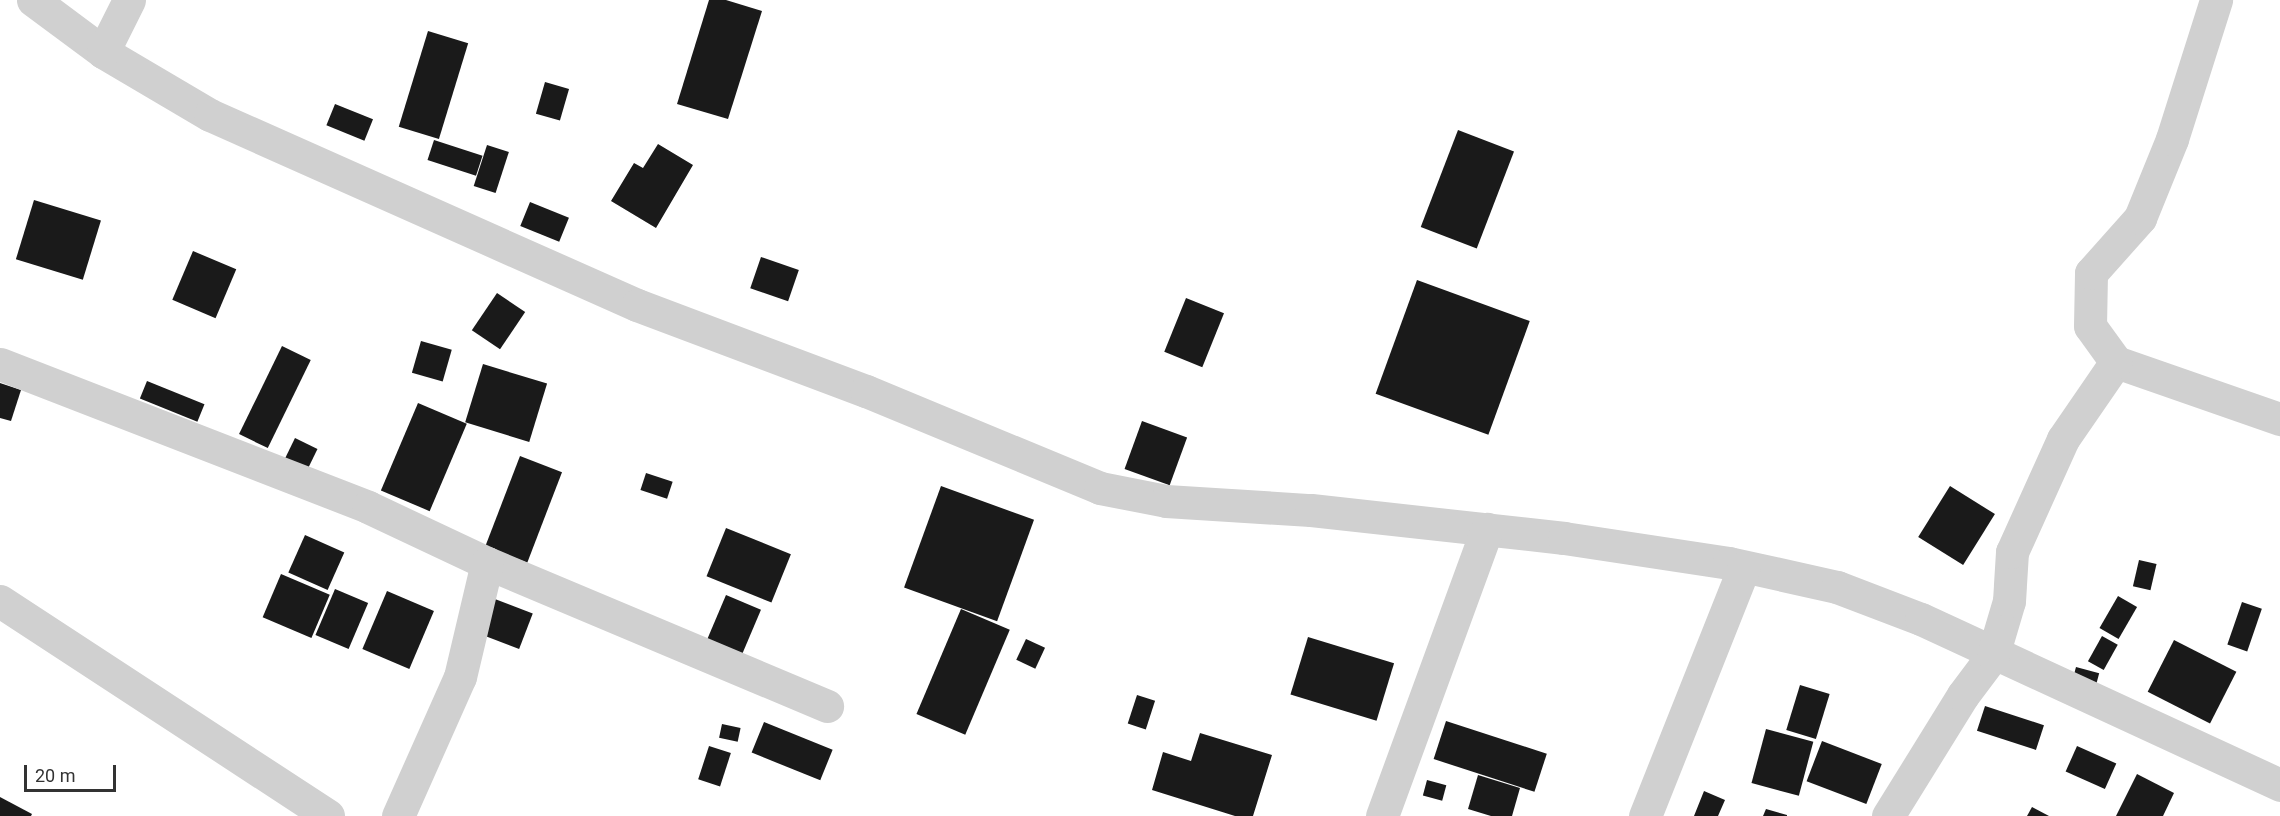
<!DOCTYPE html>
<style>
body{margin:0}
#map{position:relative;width:2280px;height:816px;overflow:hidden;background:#fff;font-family:Roboto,sans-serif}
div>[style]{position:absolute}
.building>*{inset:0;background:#1a1a1a;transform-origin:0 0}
.street>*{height:33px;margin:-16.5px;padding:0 16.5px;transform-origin:16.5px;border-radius:16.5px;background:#d0d0d0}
span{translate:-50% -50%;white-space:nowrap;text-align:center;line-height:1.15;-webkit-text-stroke:6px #fff;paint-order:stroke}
.scale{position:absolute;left:24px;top:765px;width:92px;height:27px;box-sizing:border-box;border:3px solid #333;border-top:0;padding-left:8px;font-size:18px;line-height:21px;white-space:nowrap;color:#333;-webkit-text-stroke:4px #fff;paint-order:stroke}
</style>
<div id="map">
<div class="building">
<div style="clip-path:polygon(709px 0,726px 0,762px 11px,728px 119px,677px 104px)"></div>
<div style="left:428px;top:31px;width:42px;height:100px;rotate:17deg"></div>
<div style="left:545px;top:82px;width:25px;height:33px;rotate:16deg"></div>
<div style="left:335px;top:104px;width:41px;height:23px;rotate:22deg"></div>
<div style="left:1458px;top:130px;width:60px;height:104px;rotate:21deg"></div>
<div style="left:434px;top:140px;width:51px;height:21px;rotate:18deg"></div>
<div style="clip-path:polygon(658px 144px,693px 165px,656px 228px,611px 201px,634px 163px,643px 168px)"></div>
<div style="left:487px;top:145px;width:23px;height:43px;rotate:18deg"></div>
<div style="left:34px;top:200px;width:70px;height:62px;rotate:17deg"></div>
<div style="left:530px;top:202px;width:42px;height:26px;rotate:22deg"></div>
<div style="left:193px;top:251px;width:47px;height:53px;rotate:23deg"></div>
<div style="left:761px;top:257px;width:40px;height:33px;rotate:19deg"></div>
<div style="left:1417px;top:280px;width:120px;height:121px;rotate:20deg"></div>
<div style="left:497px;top:293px;width:34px;height:45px;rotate:34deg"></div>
<div style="left:1186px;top:298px;width:41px;height:58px;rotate:22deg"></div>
<div style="left:421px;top:341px;width:32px;height:33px;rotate:16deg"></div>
<div style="left:282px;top:346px;width:32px;height:98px;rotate:26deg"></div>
<div style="left:483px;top:364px;width:67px;height:61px;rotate:17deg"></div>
<div style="left:147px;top:381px;width:62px;height:19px;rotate:22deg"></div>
<div style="clip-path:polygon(0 383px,21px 390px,11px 421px,0 418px)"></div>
<div style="left:418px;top:403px;width:53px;height:95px;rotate:23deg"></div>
<div style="left:1142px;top:421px;width:48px;height:51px;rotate:20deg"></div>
<div style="left:295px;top:438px;width:25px;height:25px;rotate:26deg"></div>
<div style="left:520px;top:456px;width:45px;height:97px;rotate:21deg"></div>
<div style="left:646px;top:473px;width:28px;height:18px;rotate:18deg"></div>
<div style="left:941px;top:486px;width:99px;height:108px;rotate:20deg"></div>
<div style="left:1950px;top:486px;width:53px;height:60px;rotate:32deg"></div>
<div style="left:726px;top:528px;width:70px;height:52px;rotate:22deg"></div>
<div style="left:305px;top:535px;width:43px;height:41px;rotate:24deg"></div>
<div style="left:2139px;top:560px;width:18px;height:27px;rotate:13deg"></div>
<div style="left:281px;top:574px;width:53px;height:47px;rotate:23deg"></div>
<div style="left:335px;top:589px;width:36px;height:50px;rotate:23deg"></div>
<div style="left:387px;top:591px;width:51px;height:63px;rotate:23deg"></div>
<div style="left:726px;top:595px;width:38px;height:51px;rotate:23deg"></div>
<div style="left:487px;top:596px;width:49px;height:38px;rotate:21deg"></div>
<div style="left:2118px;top:596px;width:22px;height:37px;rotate:30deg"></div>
<div style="left:2242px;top:602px;width:21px;height:45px;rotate:19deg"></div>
<div style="left:961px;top:609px;width:53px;height:114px;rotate:23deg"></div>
<div style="left:2102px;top:636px;width:18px;height:29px;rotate:29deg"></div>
<div style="left:1308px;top:637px;width:90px;height:60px;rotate:17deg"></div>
<div style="left:1026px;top:639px;width:21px;height:23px;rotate:25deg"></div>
<div style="left:2174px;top:640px;width:70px;height:58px;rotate:27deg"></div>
<div style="left:2076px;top:667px;width:24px;height:17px;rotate:15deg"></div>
<div style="left:1800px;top:685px;width:31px;height:47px;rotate:17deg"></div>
<div style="left:1137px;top:695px;width:19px;height:30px;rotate:18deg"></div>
<div style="left:1985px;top:706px;width:62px;height:26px;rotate:18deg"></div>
<div style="left:1446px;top:721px;width:106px;height:40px;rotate:18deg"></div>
<div style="left:764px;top:722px;width:74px;height:33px;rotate:22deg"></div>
<div style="left:722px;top:724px;width:19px;height:14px;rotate:12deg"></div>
<div style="left:1766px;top:729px;width:49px;height:56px;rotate:15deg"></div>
<div style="clip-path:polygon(1200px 733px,1272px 755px,1253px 816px,1235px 816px,1152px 790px,1163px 752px,1191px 761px)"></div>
<div style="left:1822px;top:741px;width:64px;height:43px;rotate:21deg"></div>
<div style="left:709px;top:746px;width:23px;height:35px;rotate:18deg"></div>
<div style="left:2077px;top:746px;width:43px;height:28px;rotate:24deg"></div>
<div style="clip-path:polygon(2137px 774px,2174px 793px,2163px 816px,2116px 816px)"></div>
<div style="clip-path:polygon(1478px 775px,1520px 788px,1512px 816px,1491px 816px,1468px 809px)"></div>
<div style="left:1427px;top:780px;width:20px;height:16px;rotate:15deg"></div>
<div style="clip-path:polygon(1704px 791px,1725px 800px,1718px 816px,1694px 816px)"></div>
<div style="clip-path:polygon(0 797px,32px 814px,31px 816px,0 816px)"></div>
<div style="clip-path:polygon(2032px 807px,2049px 816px,2027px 816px)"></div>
<div style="clip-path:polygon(1766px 809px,1787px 815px,1787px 816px,1763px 816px)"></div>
</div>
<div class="street">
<div style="left:33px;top:0;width:87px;rotate:36.6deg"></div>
<div style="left:103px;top:52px;width:124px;rotate:30.5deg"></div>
<div style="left:210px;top:115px;width:467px;rotate:24deg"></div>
<div style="left:637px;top:305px;width:245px;rotate:20.6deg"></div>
<div style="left:866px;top:391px;width:253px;rotate:22.5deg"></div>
<div style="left:1100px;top:488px;width:67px;rotate:11.1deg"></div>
<div style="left:1166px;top:501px;width:145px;rotate:3.6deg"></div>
<div style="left:1311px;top:510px;width:255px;rotate:6.3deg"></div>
<div style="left:1564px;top:538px;width:167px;rotate:8.6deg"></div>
<div style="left:1729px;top:563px;width:111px;rotate:12.5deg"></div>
<div style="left:1837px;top:587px;width:90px;rotate:20.9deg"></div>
<div style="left:1921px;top:619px;width:396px;rotate:24.8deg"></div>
<div style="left:103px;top:52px;width:58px;rotate:-63.4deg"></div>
<div style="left:2116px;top:362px;width:174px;rotate:19.2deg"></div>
<div style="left:0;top:364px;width:395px;rotate:21.2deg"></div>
<div style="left:368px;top:507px;width:132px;rotate:25.2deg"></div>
<div style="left:487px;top:563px;width:369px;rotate:22.8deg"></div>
<div style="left:0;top:601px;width:392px;rotate:33.2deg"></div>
<div style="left:398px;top:816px;width:152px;rotate:-66deg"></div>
<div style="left:460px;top:677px;width:117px;rotate:-76.7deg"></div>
<div style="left:1382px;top:816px;width:306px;rotate:-69.9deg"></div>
<div style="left:1645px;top:816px;width:268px;rotate:-68.3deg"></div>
<div style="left:1888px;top:816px;width:142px;rotate:-58.2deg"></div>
<div style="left:1963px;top:695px;width:50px;rotate:-53.1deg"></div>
<div style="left:1993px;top:655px;width:56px;rotate:-73.5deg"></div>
<div style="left:2009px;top:601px;width:49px;rotate:-86.5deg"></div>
<div style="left:2012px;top:552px;width:124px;rotate:-65.7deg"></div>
<div style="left:2063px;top:439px;width:93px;rotate:-55.5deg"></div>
<div style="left:2116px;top:362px;width:44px;rotate:-125.8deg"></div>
<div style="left:2090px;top:326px;width:53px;rotate:-88.9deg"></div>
<div style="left:2091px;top:273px;width:74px;rotate:-48.3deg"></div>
<div style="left:2140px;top:218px;width:85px;rotate:-67.9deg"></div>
<div style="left:2172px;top:139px;width:146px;rotate:-72.4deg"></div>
</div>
<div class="scale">20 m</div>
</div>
